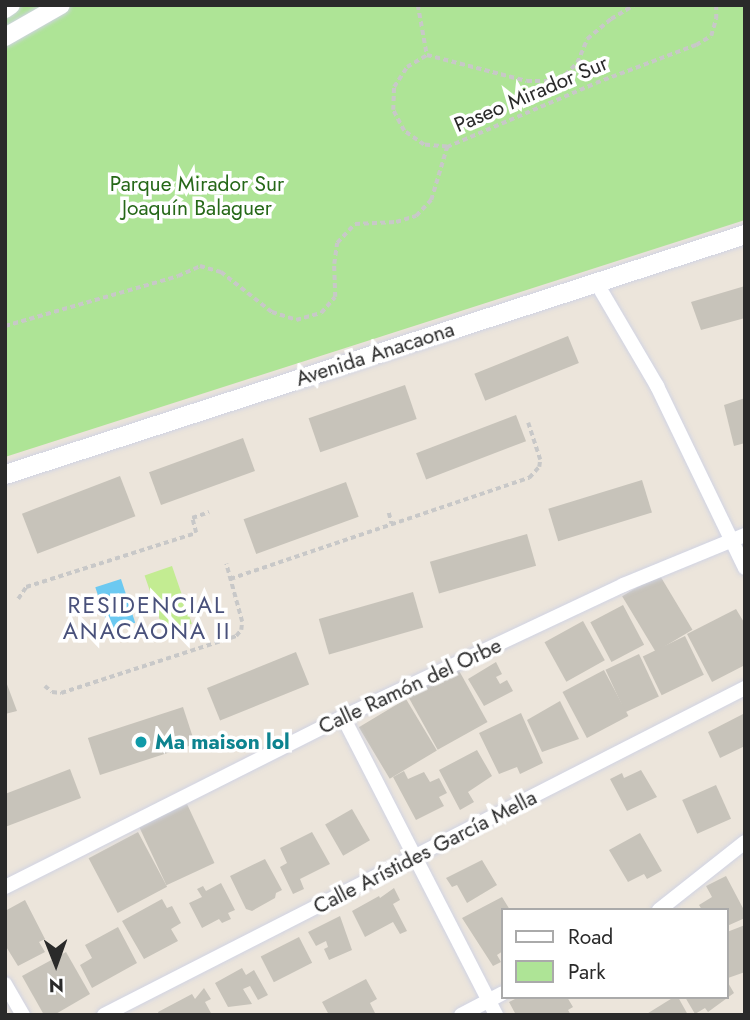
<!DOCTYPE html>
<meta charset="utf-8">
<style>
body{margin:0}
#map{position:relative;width:750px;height:1020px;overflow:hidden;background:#ece5db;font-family:Jost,sans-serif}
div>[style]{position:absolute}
.green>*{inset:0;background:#aee496}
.pitch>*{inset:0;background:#c3ec92;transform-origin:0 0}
.water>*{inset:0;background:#6cc9f1;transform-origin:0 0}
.building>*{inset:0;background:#c7c3ba;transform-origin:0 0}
.path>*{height:3.5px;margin-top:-1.75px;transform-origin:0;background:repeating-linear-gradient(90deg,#c8c8c8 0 5px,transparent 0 8.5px)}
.roads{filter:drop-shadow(0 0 2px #d0d3e3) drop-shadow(0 0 2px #d0d3e3)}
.minor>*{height:14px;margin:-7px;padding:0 7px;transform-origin:7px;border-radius:7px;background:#fff}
.tertiary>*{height:18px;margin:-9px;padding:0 9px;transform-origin:9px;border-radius:9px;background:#fff}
.secondary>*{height:19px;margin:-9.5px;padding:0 9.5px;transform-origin:9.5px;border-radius:9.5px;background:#fff}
.dots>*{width:19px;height:19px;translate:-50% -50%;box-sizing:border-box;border:4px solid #fff;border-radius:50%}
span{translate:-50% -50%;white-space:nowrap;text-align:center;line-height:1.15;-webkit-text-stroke:7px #fff;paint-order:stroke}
.street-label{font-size:21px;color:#2a2a2a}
.park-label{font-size:21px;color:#266818}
.culture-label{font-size:21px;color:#0d838f;font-weight:700}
.left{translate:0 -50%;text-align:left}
.neighbourhood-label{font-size:23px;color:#49517b;letter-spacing:2px}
.frame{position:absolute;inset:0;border:7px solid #2a2a2a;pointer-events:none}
.legend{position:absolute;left:501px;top:908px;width:228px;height:91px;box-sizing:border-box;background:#fff;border:2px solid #aaa;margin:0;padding:9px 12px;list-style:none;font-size:21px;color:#2a2a2a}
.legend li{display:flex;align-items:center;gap:14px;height:35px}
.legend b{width:35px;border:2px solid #aaa}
.north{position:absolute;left:21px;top:929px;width:70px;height:70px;-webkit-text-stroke:5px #fff;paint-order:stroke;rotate:179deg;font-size:19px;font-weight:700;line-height:28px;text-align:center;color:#2a2a2a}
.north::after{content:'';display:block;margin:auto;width:24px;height:32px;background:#2a2a2a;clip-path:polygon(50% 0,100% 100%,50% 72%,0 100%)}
</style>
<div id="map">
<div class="green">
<div style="clip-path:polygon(5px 5px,745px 5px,745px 220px,5px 457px)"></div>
</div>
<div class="pitch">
<div style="left:172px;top:566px;width:61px;height:29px;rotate:71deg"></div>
</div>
<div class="water">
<div style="left:121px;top:579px;width:46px;height:27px;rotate:72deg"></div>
</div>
<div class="building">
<div style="clip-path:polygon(745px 286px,745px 318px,701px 330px,691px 302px)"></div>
<div style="left:568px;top:336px;width:29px;height:101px;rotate:68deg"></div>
<div style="left:405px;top:385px;width:36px;height:102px;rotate:71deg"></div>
<div style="clip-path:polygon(745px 398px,745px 443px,734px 446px,724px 405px)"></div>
<div style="left:516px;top:415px;width:28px;height:107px;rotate:69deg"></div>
<div style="left:243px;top:438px;width:35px;height:100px;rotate:70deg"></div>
<div style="left:120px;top:476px;width:43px;height:105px;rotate:69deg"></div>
<div style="left:642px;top:480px;width:34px;height:98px;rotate:73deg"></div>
<div style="left:346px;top:482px;width:37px;height:109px;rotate:70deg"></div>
<div style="left:527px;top:534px;width:33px;height:101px;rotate:74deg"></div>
<div style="left:659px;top:574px;width:65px;height:43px;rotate:59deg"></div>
<div style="left:413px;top:592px;width:37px;height:98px;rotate:74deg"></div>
<div style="left:623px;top:605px;width:45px;height:37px;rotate:62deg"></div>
<div style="clip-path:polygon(736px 609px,745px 624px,745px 665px,712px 682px,687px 634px)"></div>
<div style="left:583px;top:621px;width:45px;height:44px;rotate:61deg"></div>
<div style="left:685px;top:636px;width:43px;height:47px;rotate:64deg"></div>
<div style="left:296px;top:652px;width:35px;height:96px;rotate:68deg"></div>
<div style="left:639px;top:654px;width:47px;height:37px;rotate:65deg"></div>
<div style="clip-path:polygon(496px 662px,502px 674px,496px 677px,500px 684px,507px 680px,513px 691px,484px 706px,468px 679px)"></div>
<div style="left:457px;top:667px;width:63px;height:57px;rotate:61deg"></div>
<div style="left:604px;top:670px;width:52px;height:47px;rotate:62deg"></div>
<div style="clip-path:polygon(5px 679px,17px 711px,5px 714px)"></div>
<div style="left:406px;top:699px;width:60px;height:55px;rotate:59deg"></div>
<div style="clip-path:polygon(560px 701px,579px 739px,542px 752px,527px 720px)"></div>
<div style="left:183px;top:707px;width:39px;height:100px;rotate:72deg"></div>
<div style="clip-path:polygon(521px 713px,543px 763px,520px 774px,517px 767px,499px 774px,479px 733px)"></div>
<div style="clip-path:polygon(745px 713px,745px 746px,720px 758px,708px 732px)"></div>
<div style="clip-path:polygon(477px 750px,492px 776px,468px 792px,474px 802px,460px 810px,439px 770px)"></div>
<div style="clip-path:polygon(70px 769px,81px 798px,5px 827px,5px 794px)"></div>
<div style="clip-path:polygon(641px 770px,657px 797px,627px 811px,610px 779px,622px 773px,624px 778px)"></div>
<div style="clip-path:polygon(404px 771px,408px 779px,424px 772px,430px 782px,439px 778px,447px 793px,439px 797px,444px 806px,416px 820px,393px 777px)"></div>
<div style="left:716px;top:785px;width:37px;height:37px;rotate:66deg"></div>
<div style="left:187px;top:804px;width:65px;height:53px;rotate:65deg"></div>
<div style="left:352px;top:809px;width:36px;height:31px;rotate:60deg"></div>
<div style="left:138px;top:832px;width:62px;height:56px;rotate:62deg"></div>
<div style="clip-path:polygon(312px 832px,330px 864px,300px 879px,304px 889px,293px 894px,280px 867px,287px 863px,280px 848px)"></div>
<div style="clip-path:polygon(640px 833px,662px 871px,647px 879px,644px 874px,628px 882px,609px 850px)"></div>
<div style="clip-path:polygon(265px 859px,282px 890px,276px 893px,275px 898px,252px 911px,246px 909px,230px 876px)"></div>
<div style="clip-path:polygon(482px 860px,497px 885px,467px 903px,457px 885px,452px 887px,446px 878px)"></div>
<div style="clip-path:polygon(726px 876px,745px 912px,745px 918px,727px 926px,727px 910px,702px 910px,699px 905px,712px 897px,706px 886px)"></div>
<div style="clip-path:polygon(221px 883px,235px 910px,228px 913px,231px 919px,222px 923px,219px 919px,202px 928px,189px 903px,202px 897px,197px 889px,203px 886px,206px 891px)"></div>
<div style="clip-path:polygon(394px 888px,400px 900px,393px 904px,407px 931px,400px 934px,393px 922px,365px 937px,352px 911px,379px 896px,380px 898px)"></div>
<div style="clip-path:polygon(502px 897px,510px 910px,503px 910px,503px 951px,497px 955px,501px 962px,493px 966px,462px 918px)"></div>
<div style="clip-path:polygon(162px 899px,167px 908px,172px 906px,181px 923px,171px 929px,178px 941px,144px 959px,122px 921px)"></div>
<div style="clip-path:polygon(25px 900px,45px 939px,39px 942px,45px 952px,18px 966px,5px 945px,5px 911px)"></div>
<div style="clip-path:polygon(340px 916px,352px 950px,329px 960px,324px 949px,328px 947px,326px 941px,316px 946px,308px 932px)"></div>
<div style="clip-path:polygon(745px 925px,745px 972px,728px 978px,727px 932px)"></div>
<div style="clip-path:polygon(118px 927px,137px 963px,92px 988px,80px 965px,92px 958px,85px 945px)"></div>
<div style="left:299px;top:937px;width:29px;height:43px;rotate:63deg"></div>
<div style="clip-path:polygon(66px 952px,90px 994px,54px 1015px,44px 1015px,22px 976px)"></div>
<div style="clip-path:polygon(242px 968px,246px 975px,254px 970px,268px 995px,258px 1000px,250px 986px,243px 989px,252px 1004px,228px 1007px,215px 983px)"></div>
<div style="clip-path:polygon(366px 979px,377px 999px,370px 1003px,376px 1015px,329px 1015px,322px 1002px)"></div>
<div style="clip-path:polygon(727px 981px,734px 993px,708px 1012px,705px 1008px,695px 1014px,685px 997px,727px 997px)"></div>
<div style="clip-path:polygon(204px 988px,211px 999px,205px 1002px,212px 1015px,159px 1015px,158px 1012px,192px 994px,195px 999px)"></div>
<div style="clip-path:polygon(519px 997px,567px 997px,573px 1007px,568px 1010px,571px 1015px,516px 1015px,509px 1002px)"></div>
<div style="clip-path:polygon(674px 997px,678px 997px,688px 1015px,645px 1015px)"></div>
</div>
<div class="path">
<div style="left:418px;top:5px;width:51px;rotate:79.8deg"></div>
<div style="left:447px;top:147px;width:23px;rotate:-175deg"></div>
<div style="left:424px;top:145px;width:24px;rotate:-145deg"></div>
<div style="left:404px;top:131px;width:24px;rotate:-118deg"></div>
<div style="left:393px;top:110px;width:23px;rotate:-88deg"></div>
<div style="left:394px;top:87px;width:24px;rotate:-57deg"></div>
<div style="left:407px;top:67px;width:23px;rotate:-31deg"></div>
<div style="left:427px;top:55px;width:103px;rotate:14.6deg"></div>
<div style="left:527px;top:81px;width:25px"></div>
<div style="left:552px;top:81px;width:14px;rotate:-25deg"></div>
<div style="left:565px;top:75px;width:17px;rotate:-45deg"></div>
<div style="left:577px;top:63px;width:26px;rotate:-67deg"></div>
<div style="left:587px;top:39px;width:31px;rotate:-40deg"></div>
<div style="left:611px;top:19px;width:27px;rotate:-31deg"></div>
<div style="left:5px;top:326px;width:180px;rotate:-16.1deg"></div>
<div style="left:178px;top:276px;width:24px;rotate:-24deg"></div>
<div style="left:200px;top:266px;width:22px;rotate:16deg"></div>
<div style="left:221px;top:272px;width:65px;rotate:38.1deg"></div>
<div style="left:272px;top:312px;width:25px;rotate:18deg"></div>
<div style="left:296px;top:320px;width:26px;rotate:-16deg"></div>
<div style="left:321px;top:313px;width:21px;rotate:-49deg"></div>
<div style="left:335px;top:297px;width:33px;rotate:-92deg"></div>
<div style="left:334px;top:264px;width:21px;rotate:-82deg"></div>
<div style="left:337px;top:243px;width:26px;rotate:-47deg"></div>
<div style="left:355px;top:224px;width:41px;rotate:-2.8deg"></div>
<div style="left:396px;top:222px;width:21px;rotate:-17deg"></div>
<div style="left:416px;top:216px;width:22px;rotate:-47deg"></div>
<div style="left:431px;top:200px;width:55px;rotate:-73.2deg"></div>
<div style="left:447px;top:147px;width:162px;rotate:-23.2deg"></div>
<div style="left:596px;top:83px;width:107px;rotate:-20.8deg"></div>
<div style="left:696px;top:45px;width:17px;rotate:-31deg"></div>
<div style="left:711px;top:36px;width:18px;rotate:-74deg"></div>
<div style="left:716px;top:19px;width:14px;rotate:-90deg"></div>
<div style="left:389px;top:513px;width:11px;rotate:75deg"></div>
<div style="left:230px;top:579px;width:316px;rotate:-18.7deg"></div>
<div style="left:529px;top:478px;width:15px;rotate:-48deg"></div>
<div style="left:539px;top:467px;width:7px;rotate:-82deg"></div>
<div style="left:540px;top:460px;width:39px;rotate:-108deg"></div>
<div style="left:18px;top:599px;width:14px;rotate:-56deg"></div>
<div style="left:26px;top:587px;width:178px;rotate:-17.6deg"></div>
<div style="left:196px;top:533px;width:16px;rotate:-105deg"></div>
<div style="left:192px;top:518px;width:18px;rotate:-19deg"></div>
<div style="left:45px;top:686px;width:9px;rotate:41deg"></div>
<div style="left:52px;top:692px;width:9px;rotate:6deg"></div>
<div style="left:61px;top:693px;width:184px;rotate:-18deg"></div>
<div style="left:236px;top:636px;width:8px;rotate:-50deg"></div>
<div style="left:241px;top:630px;width:8px;rotate:-83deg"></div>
<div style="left:242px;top:622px;width:60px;rotate:-105.4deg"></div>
</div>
<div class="roads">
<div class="minor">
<div style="left:596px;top:282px;width:121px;rotate:59.6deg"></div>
<div style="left:657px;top:386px;width:202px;rotate:64.2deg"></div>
<div style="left:343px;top:717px;width:335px;rotate:62.8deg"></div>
<div style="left:5px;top:887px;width:378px;rotate:-26.7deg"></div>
<div style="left:343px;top:717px;width:310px;rotate:-25.2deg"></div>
<div style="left:623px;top:585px;width:132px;rotate:-22.3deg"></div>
<div style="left:659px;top:910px;width:110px;rotate:-38.3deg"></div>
<div style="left:5px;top:984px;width:36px;rotate:60deg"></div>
<div style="left:104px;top:1015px;width:720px;rotate:-27.03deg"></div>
<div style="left:461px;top:1015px;width:47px;rotate:-27.6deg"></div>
</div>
<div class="tertiary">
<div style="left:5px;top:9px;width:7px;rotate:-34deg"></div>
<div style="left:5px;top:37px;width:64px;rotate:-29.7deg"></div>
</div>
<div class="secondary">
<div style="left:5px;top:474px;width:778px;rotate:-17.97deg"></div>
</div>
</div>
<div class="dots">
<div style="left:141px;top:742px;background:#0f9aa8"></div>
</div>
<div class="street-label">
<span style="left:531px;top:94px;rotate:-23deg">Paseo Mirador Sur</span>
<span style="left:375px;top:354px;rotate:-18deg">Avenida Anacaona</span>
<span style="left:410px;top:686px;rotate:-25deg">Calle Ramón del Orbe</span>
<span style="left:425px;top:852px;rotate:-27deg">Calle Arístides García Mella</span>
</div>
<div class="park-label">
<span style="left:197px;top:196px">Parque Mirador Sur<br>Joaquín Balaguer</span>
</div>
<div class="culture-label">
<span class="left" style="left:155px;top:742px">Ma maison lol</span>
</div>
<div class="neighbourhood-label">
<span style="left:147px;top:618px">RESIDENCIAL<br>ANACAONA II</span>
</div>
<div class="frame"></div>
<ul class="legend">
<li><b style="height:9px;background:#fff"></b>Road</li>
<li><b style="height:19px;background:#aee496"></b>Park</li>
</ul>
<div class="north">N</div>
</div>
